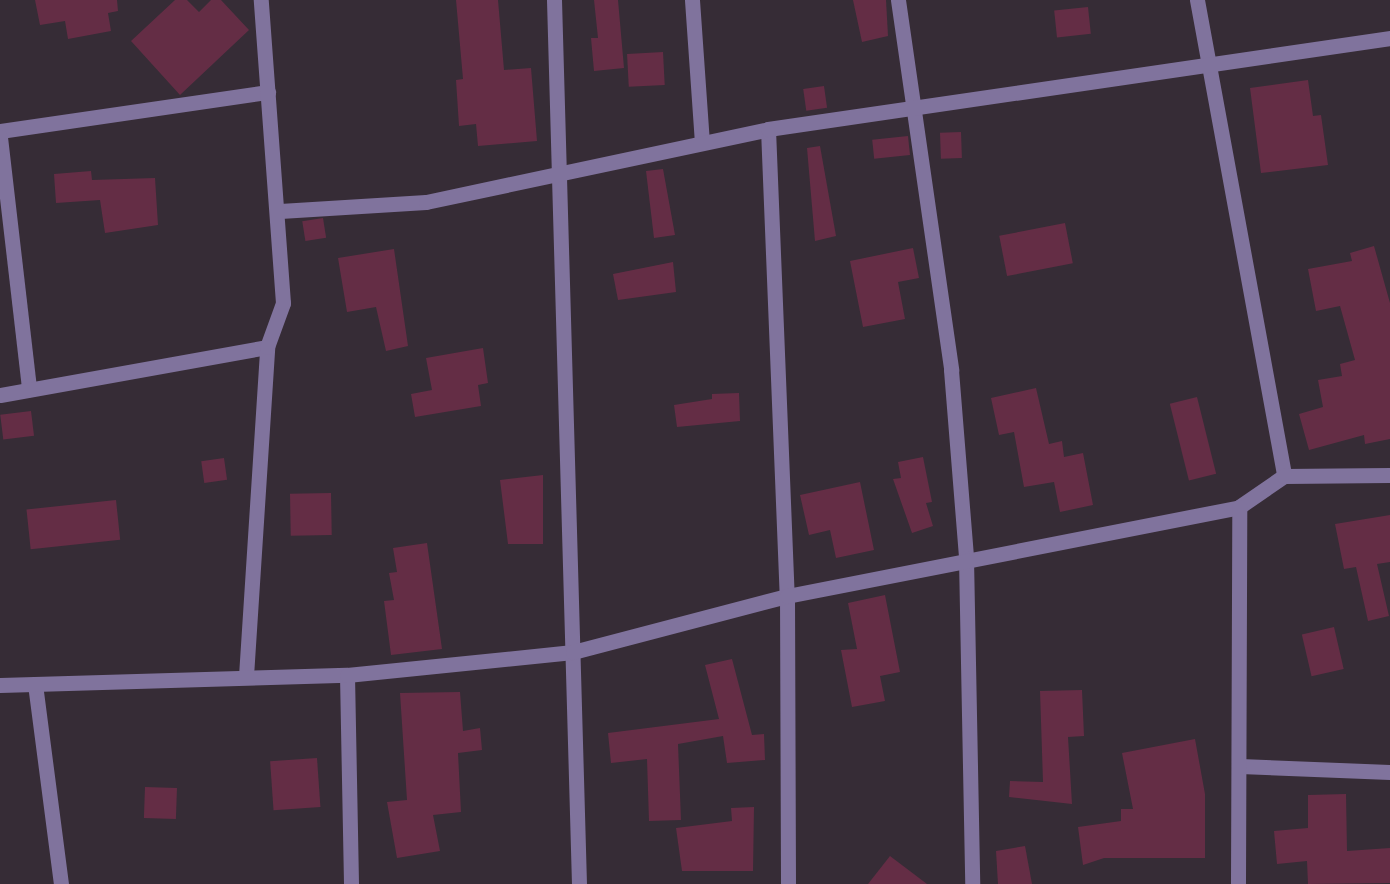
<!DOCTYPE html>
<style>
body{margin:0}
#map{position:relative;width:1390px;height:884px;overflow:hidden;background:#362c36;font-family:Barlow,sans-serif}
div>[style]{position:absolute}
.building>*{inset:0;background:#642d45;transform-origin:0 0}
.minor>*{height:15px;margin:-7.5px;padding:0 7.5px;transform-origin:7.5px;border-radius:7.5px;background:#80739d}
span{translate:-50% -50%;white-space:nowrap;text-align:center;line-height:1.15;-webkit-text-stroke:6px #2c232c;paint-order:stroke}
</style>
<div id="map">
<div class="building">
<div style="clip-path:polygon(35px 0,117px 0,118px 11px,108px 13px,111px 31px,68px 39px,65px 21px,40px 25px)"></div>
<div style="clip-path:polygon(175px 0,187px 0,199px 12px,211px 0,221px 0,249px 30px,180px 95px,131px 41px)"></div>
<div style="clip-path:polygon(456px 0,498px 0,504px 70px,531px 68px,537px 141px,478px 146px,476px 124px,459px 126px,456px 80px,463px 79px)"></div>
<div style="clip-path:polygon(594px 0,618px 0,624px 68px,594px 71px,591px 38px,598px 38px)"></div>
<div style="clip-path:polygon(853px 0,886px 0,888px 36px,862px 42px)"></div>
<div style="left:1088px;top:7px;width:27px;height:34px;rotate:84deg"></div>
<div style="left:663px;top:52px;width:33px;height:36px;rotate:87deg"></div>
<div style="clip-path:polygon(1308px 80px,1313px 116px,1321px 115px,1328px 165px,1261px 173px,1250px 88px)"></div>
<div style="left:824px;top:86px;width:22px;height:21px;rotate:82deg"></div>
<div style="left:961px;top:132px;width:26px;height:21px;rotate:88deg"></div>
<div style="left:908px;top:136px;width:19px;height:36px;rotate:84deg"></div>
<div style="clip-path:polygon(820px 146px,836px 236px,815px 241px,807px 148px)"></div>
<div style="clip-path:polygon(663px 169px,675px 235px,654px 238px,646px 171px)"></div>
<div style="clip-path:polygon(91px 171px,92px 180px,155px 178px,158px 225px,105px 233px,100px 200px,56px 203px,54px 174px)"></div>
<div style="left:323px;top:218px;width:20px;height:21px;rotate:81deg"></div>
<div style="left:1065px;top:223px;width:41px;height:67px;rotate:79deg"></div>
<div style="clip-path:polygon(1374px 246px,1390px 303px,1390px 439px,1365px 444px,1364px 435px,1309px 450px,1299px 414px,1323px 407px,1318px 380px,1342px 376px,1340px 364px,1355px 360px,1340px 306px,1316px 311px,1308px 269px,1352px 261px,1350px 253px)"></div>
<div style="clip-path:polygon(913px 248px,919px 278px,898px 282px,905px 319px,863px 327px,850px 261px)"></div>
<div style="clip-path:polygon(394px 249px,408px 346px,386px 351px,376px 307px,347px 312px,338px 258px)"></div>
<div style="clip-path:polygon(673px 262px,676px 292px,618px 300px,613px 274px)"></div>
<div style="clip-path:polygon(483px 348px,488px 383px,478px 385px,481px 406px,415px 417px,411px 394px,432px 390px,426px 358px)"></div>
<div style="clip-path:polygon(1036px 388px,1049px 444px,1062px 441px,1064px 457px,1083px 453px,1093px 505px,1060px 512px,1054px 482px,1024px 487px,1014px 432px,999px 435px,991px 398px)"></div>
<div style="clip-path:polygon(739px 393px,740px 421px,677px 427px,674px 405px,712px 399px,712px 394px)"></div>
<div style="left:1197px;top:397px;width:79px;height:28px;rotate:76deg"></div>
<div style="left:31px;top:411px;width:25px;height:31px;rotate:83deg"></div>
<div style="clip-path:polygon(923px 457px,932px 502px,926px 503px,933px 526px,912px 533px,893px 479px,901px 478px,898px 462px)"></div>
<div style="left:224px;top:458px;width:22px;height:23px;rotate:82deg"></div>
<div style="clip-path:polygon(543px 475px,543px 544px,508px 544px,500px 480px)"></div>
<div style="clip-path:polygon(860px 482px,874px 550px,836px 558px,830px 530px,809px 535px,800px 495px)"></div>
<div style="left:331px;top:493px;width:42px;height:41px;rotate:89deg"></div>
<div style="left:116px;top:500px;width:40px;height:90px;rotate:84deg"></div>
<div style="clip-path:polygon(1390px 515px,1390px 562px,1377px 564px,1389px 616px,1368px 621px,1356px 567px,1344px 569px,1335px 524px)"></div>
<div style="clip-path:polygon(427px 543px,442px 649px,391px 655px,384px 601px,394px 600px,389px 573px,397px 572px,393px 548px)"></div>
<div style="clip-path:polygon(885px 595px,900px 672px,880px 676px,885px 701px,852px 707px,841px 650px,857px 649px,848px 603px)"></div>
<div style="left:1334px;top:627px;width:43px;height:33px;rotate:77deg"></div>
<div style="clip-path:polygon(732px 659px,752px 735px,764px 734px,765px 760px,727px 763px,723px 736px,678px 744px,681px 820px,649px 821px,647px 759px,611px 763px,608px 733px,719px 719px,705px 665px)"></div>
<div style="clip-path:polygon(1082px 690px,1084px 736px,1068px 737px,1072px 804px,1009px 797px,1010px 781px,1043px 782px,1040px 691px)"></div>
<div style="clip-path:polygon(460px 692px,463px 731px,480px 728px,482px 750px,458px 753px,461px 812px,433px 815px,440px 851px,397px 858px,387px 802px,407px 800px,400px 693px)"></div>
<div style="clip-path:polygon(1195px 739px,1205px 794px,1205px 858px,1104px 858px,1083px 865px,1078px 827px,1121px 821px,1121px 809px,1133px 809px,1122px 753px)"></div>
<div style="left:317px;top:758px;width:49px;height:47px;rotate:86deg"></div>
<div style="left:145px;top:787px;width:32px;height:31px;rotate:2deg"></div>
<div style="clip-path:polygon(1346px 794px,1347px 851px,1390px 848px,1390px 883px,1308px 884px,1307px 861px,1277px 864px,1274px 831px,1308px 828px,1308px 795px)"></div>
<div style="clip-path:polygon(754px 807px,753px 871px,682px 871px,676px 828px,732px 821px,731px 808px)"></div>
<div style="clip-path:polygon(1025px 846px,1032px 884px,998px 884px,996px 851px)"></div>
<div style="clip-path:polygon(890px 856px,927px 884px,868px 884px)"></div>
</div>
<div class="minor">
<div style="left:554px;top:0;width:884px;rotate:88.38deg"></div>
<div style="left:692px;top:0;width:142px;rotate:86deg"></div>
<div style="left:898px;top:0;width:374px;rotate:81.8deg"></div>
<div style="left:951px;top:370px;width:189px;rotate:85.4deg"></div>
<div style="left:966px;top:558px;width:326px;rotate:88.9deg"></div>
<div style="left:1197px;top:0;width:484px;rotate:79.6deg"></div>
<div style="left:768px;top:129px;width:467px;rotate:87.7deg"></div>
<div style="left:787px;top:596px;width:288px;rotate:89.8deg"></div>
<div style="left:0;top:131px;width:271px;rotate:-8.3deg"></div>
<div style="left:0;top:137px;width:254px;rotate:83.4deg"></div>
<div style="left:280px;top:211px;width:146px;rotate:-3.5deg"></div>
<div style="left:426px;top:202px;width:350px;rotate:-12deg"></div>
<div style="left:768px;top:129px;width:629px;rotate:-8.32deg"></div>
<div style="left:0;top:395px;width:271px;rotate:-10.2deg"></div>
<div style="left:347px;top:675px;width:209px;rotate:88.9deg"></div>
<div style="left:246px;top:676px;width:330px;rotate:-86.3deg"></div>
<div style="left:267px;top:347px;width:47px;rotate:-70deg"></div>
<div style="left:283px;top:303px;width:304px;rotate:-94.2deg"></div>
<div style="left:35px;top:684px;width:202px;rotate:82.6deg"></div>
<div style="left:0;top:685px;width:347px;rotate:-1.7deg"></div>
<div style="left:347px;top:675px;width:227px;rotate:-5.8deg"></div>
<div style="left:573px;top:652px;width:221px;rotate:-14.7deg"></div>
<div style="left:787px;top:596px;width:461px;rotate:-11.1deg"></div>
<div style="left:1239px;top:507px;width:55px;rotate:-34.6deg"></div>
<div style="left:1284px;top:476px;width:106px;rotate:-0.5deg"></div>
<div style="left:1240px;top:766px;width:150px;rotate:2.3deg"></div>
<div style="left:1238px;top:884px;width:377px;rotate:-89.8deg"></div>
</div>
</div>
